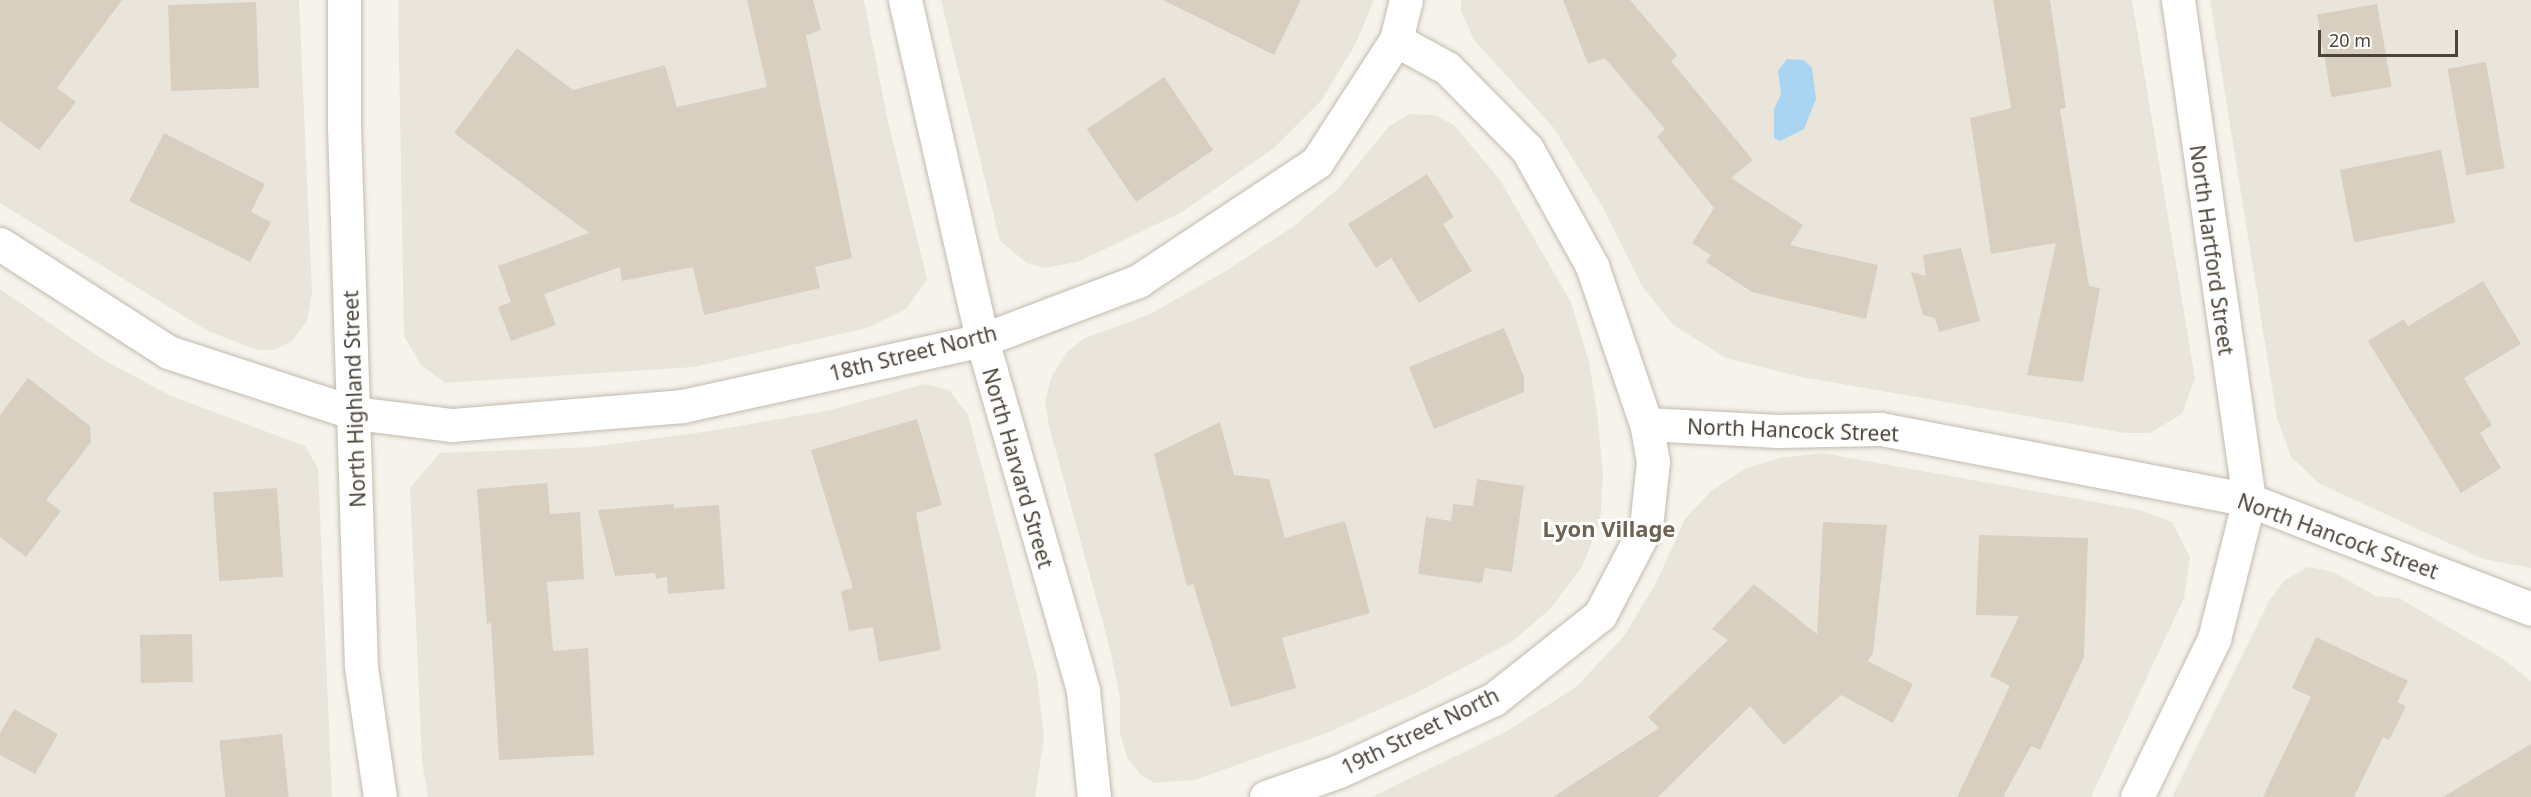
<!DOCTYPE html>
<style>
body{margin:0}
#map{position:relative;width:2531px;height:797px;overflow:hidden;background:#f6f3ec;font-family:"Noto Sans",sans-serif}
div>[style]{position:absolute}
.residential>*{inset:0;background:#eae5da}
.water>*{inset:0;background:#a9d4f2}
.building>*{inset:0;background:#d8cfc1;transform-origin:0 0}
.roads{filter:drop-shadow(0 0 2px #c2bbae) drop-shadow(0 0 2px #c2bbae)}
.minor>*{height:33px;margin:-16.5px;padding:0 16.5px;transform-origin:16.5px;border-radius:16.5px;background:#fff}
.tertiary>*{height:33px;margin:-16.5px;padding:0 16.5px;transform-origin:16.5px;border-radius:16.5px;background:#fff}
span{translate:-50% -50%;white-space:nowrap;text-align:center;line-height:1.15;-webkit-text-stroke:6px #fff;paint-order:stroke}
.street-label{font-size:21px;color:#4b4439}
.neighbourhood-label{font-size:22px;color:#6e6250;font-weight:700}
.scale{position:absolute;left:2318px;top:30px;width:140px;height:27px;box-sizing:border-box;border:3px solid #4b4439;border-top:0;padding-left:8px;font-size:18px;line-height:21px;white-space:nowrap;color:#4b4439;-webkit-text-stroke:4px #fff;paint-order:stroke}
</style>
<div id="map">
<div class="residential">
<div style="clip-path:polygon(0 0,299px 0,312px 292px,307px 321px,292px 341px,274px 350px,257px 350px,208px 331px,0 203px)"></div>
<div style="clip-path:polygon(398px 0,864px 0,887px 117px,927px 279px,906px 309px,867px 328px,694px 367px,445px 383px,421px 365px,404px 336px)"></div>
<div style="clip-path:polygon(941px 0,1374px 0,1355px 45px,1321px 101px,1274px 148px,1182px 212px,1080px 261px,1045px 268px,1027px 263px,1000px 241px)"></div>
<div style="clip-path:polygon(1461px 0,2132px 0,2195px 378px,2182px 414px,2150px 433px,2125px 433px,1801px 377px,1726px 358px,1672px 324px,1642px 286px,1602px 206px,1553px 127px,1474px 40px,1461px 11px)"></div>
<div style="clip-path:polygon(2210px 0,2531px 0,2531px 568px,2483px 559px,2320px 484px,2291px 457px,2277px 418px)"></div>
<div style="clip-path:polygon(1410px 114px,1435px 115px,1454px 125px,1500px 180px,1571px 302px,1589px 362px,1597px 412px,1603px 475px,1600px 522px,1582px 567px,1551px 608px,1513px 641px,1416px 693px,1329px 732px,1195px 780px,1154px 783px,1140px 774px,1127px 757px,1120px 733px,1120px 698px,1110px 649px,1049px 426px,1045px 400px,1052px 376px,1067px 352px,1085px 338px,1148px 315px,1226px 271px,1294px 226px,1338px 189px,1389px 126px)"></div>
<div style="clip-path:polygon(0 289px,102px 359px,171px 396px,305px 446px,318px 468px,332px 797px,0 797px)"></div>
<div style="clip-path:polygon(925px 384px,949px 390px,968px 415px,1037px 676px,1044px 738px,1035px 797px,428px 797px,422px 761px,410px 488px,440px 453px,592px 447px,710px 431px,831px 410px)"></div>
<div style="clip-path:polygon(1822px 453px,2139px 510px,2172px 522px,2190px 557px,2184px 598px,2091px 797px,1372px 797px,1507px 731px,1576px 687px,1624px 636px,1656px 583px,1685px 519px,1711px 491px,1744px 469px,1780px 458px)"></div>
<div style="clip-path:polygon(2308px 567px,2333px 572px,2376px 596px,2399px 598px,2503px 659px,2531px 681px,2531px 797px,2172px 797px,2269px 601px,2284px 581px)"></div>
</div>
<div class="water">
<div style="clip-path:polygon(1787px 59px,1804px 60px,1812px 68px,1816px 99px,1804px 129px,1780px 141px,1774px 138px,1774px 109px,1781px 94px,1778px 71px)"></div>
</div>
<div class="building">
<div style="clip-path:polygon(0 0,122px 0,57px 88px,76px 102px,39px 150px,0 121px)"></div>
<div style="clip-path:polygon(747px 0,813px 0,821px 30px,806px 35px,852px 258px,815px 267px,820px 288px,704px 315px,693px 267px,622px 281px,620px 267px,544px 294px,556px 325px,511px 341px,498px 307px,511px 302px,498px 266px,589px 233px,454px 133px,517px 48px,573px 90px,665px 65px,677px 107px,767px 87px)"></div>
<div style="clip-path:polygon(1163px 0,1301px 0,1274px 55px)"></div>
<div style="clip-path:polygon(1563px 0,1630px 0,1677px 55px,1671px 61px,1753px 160px,1731px 178px,1803px 225px,1790px 245px,1878px 265px,1866px 319px,1752px 292px,1706px 262px,1711px 255px,1692px 243px,1714px 208px,1657px 137px,1665px 129px,1605px 58px,1588px 64px)"></div>
<div style="clip-path:polygon(1993px 0,2050px 0,2066px 108px,2060px 109px,2089px 286px,2100px 288px,2083px 382px,2027px 375px,2056px 243px,1991px 254px,1970px 118px,2011px 108px)"></div>
<div style="left:256px;top:2px;width:86px;height:88px;rotate:88deg"></div>
<div style="left:2377px;top:4px;width:84px;height:61px;rotate:80deg"></div>
<div style="left:2486px;top:62px;width:108px;height:39px;rotate:80deg"></div>
<div style="left:1164px;top:77px;width:88px;height:93px;rotate:56deg"></div>
<div style="clip-path:polygon(164px 133px,265px 184px,251px 212px,271px 222px,250px 262px,129px 201px)"></div>
<div style="left:2441px;top:150px;width:74px;height:103px;rotate:79deg"></div>
<div style="clip-path:polygon(1427px 174px,1454px 217px,1443px 224px,1472px 271px,1419px 303px,1391px 258px,1376px 268px,1348px 224px)"></div>
<div style="clip-path:polygon(1961px 248px,1980px 321px,1939px 332px,1935px 318px,1923px 315px,1911px 272px,1926px 276px,1923px 255px)"></div>
<div style="clip-path:polygon(2483px 281px,2521px 344px,2464px 378px,2492px 425px,2480px 433px,2501px 468px,2461px 493px,2368px 341px,2404px 319px,2408px 326px)"></div>
<div style="clip-path:polygon(1504px 328px,1524px 377px,1524px 392px,1434px 429px,1409px 367px)"></div>
<div style="clip-path:polygon(28px 378px,90px 426px,91px 442px,46px 500px,61px 511px,26px 557px,0 537px,0 415px)"></div>
<div style="clip-path:polygon(917px 419px,942px 505px,916px 513px,941px 650px,879px 662px,873px 627px,849px 631px,841px 591px,853px 588px,811px 450px)"></div>
<div style="clip-path:polygon(1220px 422px,1234px 475px,1269px 479px,1285px 538px,1345px 521px,1370px 613px,1282px 638px,1296px 688px,1231px 707px,1193px 584px,1187px 586px,1154px 454px)"></div>
<div style="clip-path:polygon(1477px 479px,1524px 486px,1512px 572px,1485px 568px,1482px 583px,1418px 574px,1426px 517px,1451px 521px,1453px 504px,1473px 506px)"></div>
<div style="clip-path:polygon(547px 483px,550px 514px,580px 512px,584px 579px,547px 582px,553px 651px,588px 648px,594px 755px,499px 760px,491px 623px,487px 624px,477px 489px)"></div>
<div style="left:277px;top:488px;width:89px;height:64px;rotate:86deg"></div>
<div style="clip-path:polygon(674px 504px,674px 508px,719px 505px,725px 589px,668px 594px,667px 577px,656px 579px,655px 573px,615px 576px,598px 510px)"></div>
<div style="clip-path:polygon(1823px 522px,1887px 525px,1873px 653px,1868px 661px,1913px 684px,1893px 723px,1841px 695px,1784px 745px,1750px 706px,1658px 797px,1553px 797px,1659px 728px,1648px 717px,1728px 640px,1712px 629px,1754px 584px,1817px 634px)"></div>
<div style="clip-path:polygon(1979px 535px,2088px 538px,2084px 657px,2040px 750px,2031px 746px,2003px 797px,1957px 797px,2010px 686px,1990px 676px,2019px 616px,1976px 615px)"></div>
<div style="left:192px;top:634px;width:48px;height:52px;rotate:89deg"></div>
<div style="clip-path:polygon(2316px 637px,2408px 681px,2397px 702px,2406px 706px,2389px 740px,2383px 737px,2354px 797px,2263px 797px,2311px 697px,2292px 688px)"></div>
<div style="clip-path:polygon(14px 709px,58px 734px,35px 774px,0 755px,0 733px)"></div>
<div style="left:282px;top:734px;width:63px;height:63px;rotate:84deg"></div>
<div style="clip-path:polygon(2531px 744px,2531px 797px,2443px 797px)"></div>
</div>
<div class="roads">
<div class="minor">
<div style="left:905px;top:0;width:349px;rotate:77.2deg"></div>
<div style="left:982px;top:340px;width:365px;rotate:73.9deg"></div>
<div style="left:1083px;top:691px;width:107px;rotate:84.1deg"></div>
<div style="left:1396px;top:40px;width:58px;rotate:28.8deg"></div>
<div style="left:1447px;top:68px;width:114px;rotate:45.4deg"></div>
<div style="left:1527px;top:149px;width:134px;rotate:60.9deg"></div>
<div style="left:1592px;top:266px;width:167px;rotate:71.1deg"></div>
<div style="left:1646px;top:424px;width:132px;rotate:3deg"></div>
<div style="left:1778px;top:431px;width:103px;rotate:-1.1deg"></div>
<div style="left:1881px;top:429px;width:375px;rotate:10.9deg"></div>
<div style="left:2249px;top:500px;width:302px;rotate:21.1deg"></div>
<div style="left:0;top:244px;width:200px;rotate:32.7deg"></div>
<div style="left:168px;top:352px;width:197px;rotate:18.1deg"></div>
<div style="left:355px;top:413px;width:98px;rotate:7.1deg"></div>
<div style="left:452px;top:425px;width:231px;rotate:-4.7deg"></div>
<div style="left:682px;top:406px;width:307px;rotate:-12.4deg"></div>
<div style="left:982px;top:340px;width:167px;rotate:-20.7deg"></div>
<div style="left:1138px;top:281px;width:215px;rotate:-33.6deg"></div>
<div style="left:1317px;top:162px;width:145px;rotate:-57.1deg"></div>
<div style="left:1396px;top:40px;width:41px;rotate:-76deg"></div>
<div style="left:1266px;top:797px;width:77px;rotate:-19.6deg"></div>
<div style="left:1339px;top:771px;width:171px;rotate:-24.9deg"></div>
<div style="left:1494px;top:699px;width:135px;rotate:-38.4deg"></div>
<div style="left:1600px;top:615px;width:99px;rotate:-62.4deg"></div>
<div style="left:1646px;top:527px;width:65px;rotate:-83.9deg"></div>
<div style="left:1653px;top:462px;width:39px;rotate:-100deg"></div>
<div style="left:2137px;top:797px;width:176px;rotate:-64deg"></div>
<div style="left:2214px;top:639px;width:143px;rotate:-75.9deg"></div>
<div style="left:2249px;top:500px;width:505px;rotate:-98.08deg"></div>
</div>
<div class="tertiary">
<div style="left:344px;top:0;width:127px;rotate:90deg"></div>
<div style="left:344px;top:127px;width:540px;rotate:88.2deg"></div>
<div style="left:361px;top:667px;width:131px;rotate:81.7deg"></div>
</div>
</div>
<div class="street-label">
<span style="left:2212px;top:250px;rotate:82deg">North Hartford Street</span>
<span style="left:913px;top:353px;rotate:-14deg">18th Street North</span>
<span style="left:354px;top:399px;rotate:-92deg">North Highland Street</span>
<span style="left:1793px;top:430px;rotate:2deg">North Hancock Street</span>
<span style="left:1018px;top:468px;rotate:74deg">North Harvard Street</span>
<span style="left:2338px;top:536px;rotate:20deg">North Hancock Street</span>
<span style="left:1420px;top:731px;rotate:-26deg">19th Street North</span>
</div>
<div class="neighbourhood-label">
<span style="left:1609px;top:529px">Lyon Village</span>
</div>
<div class="scale">20 m</div>
</div>
